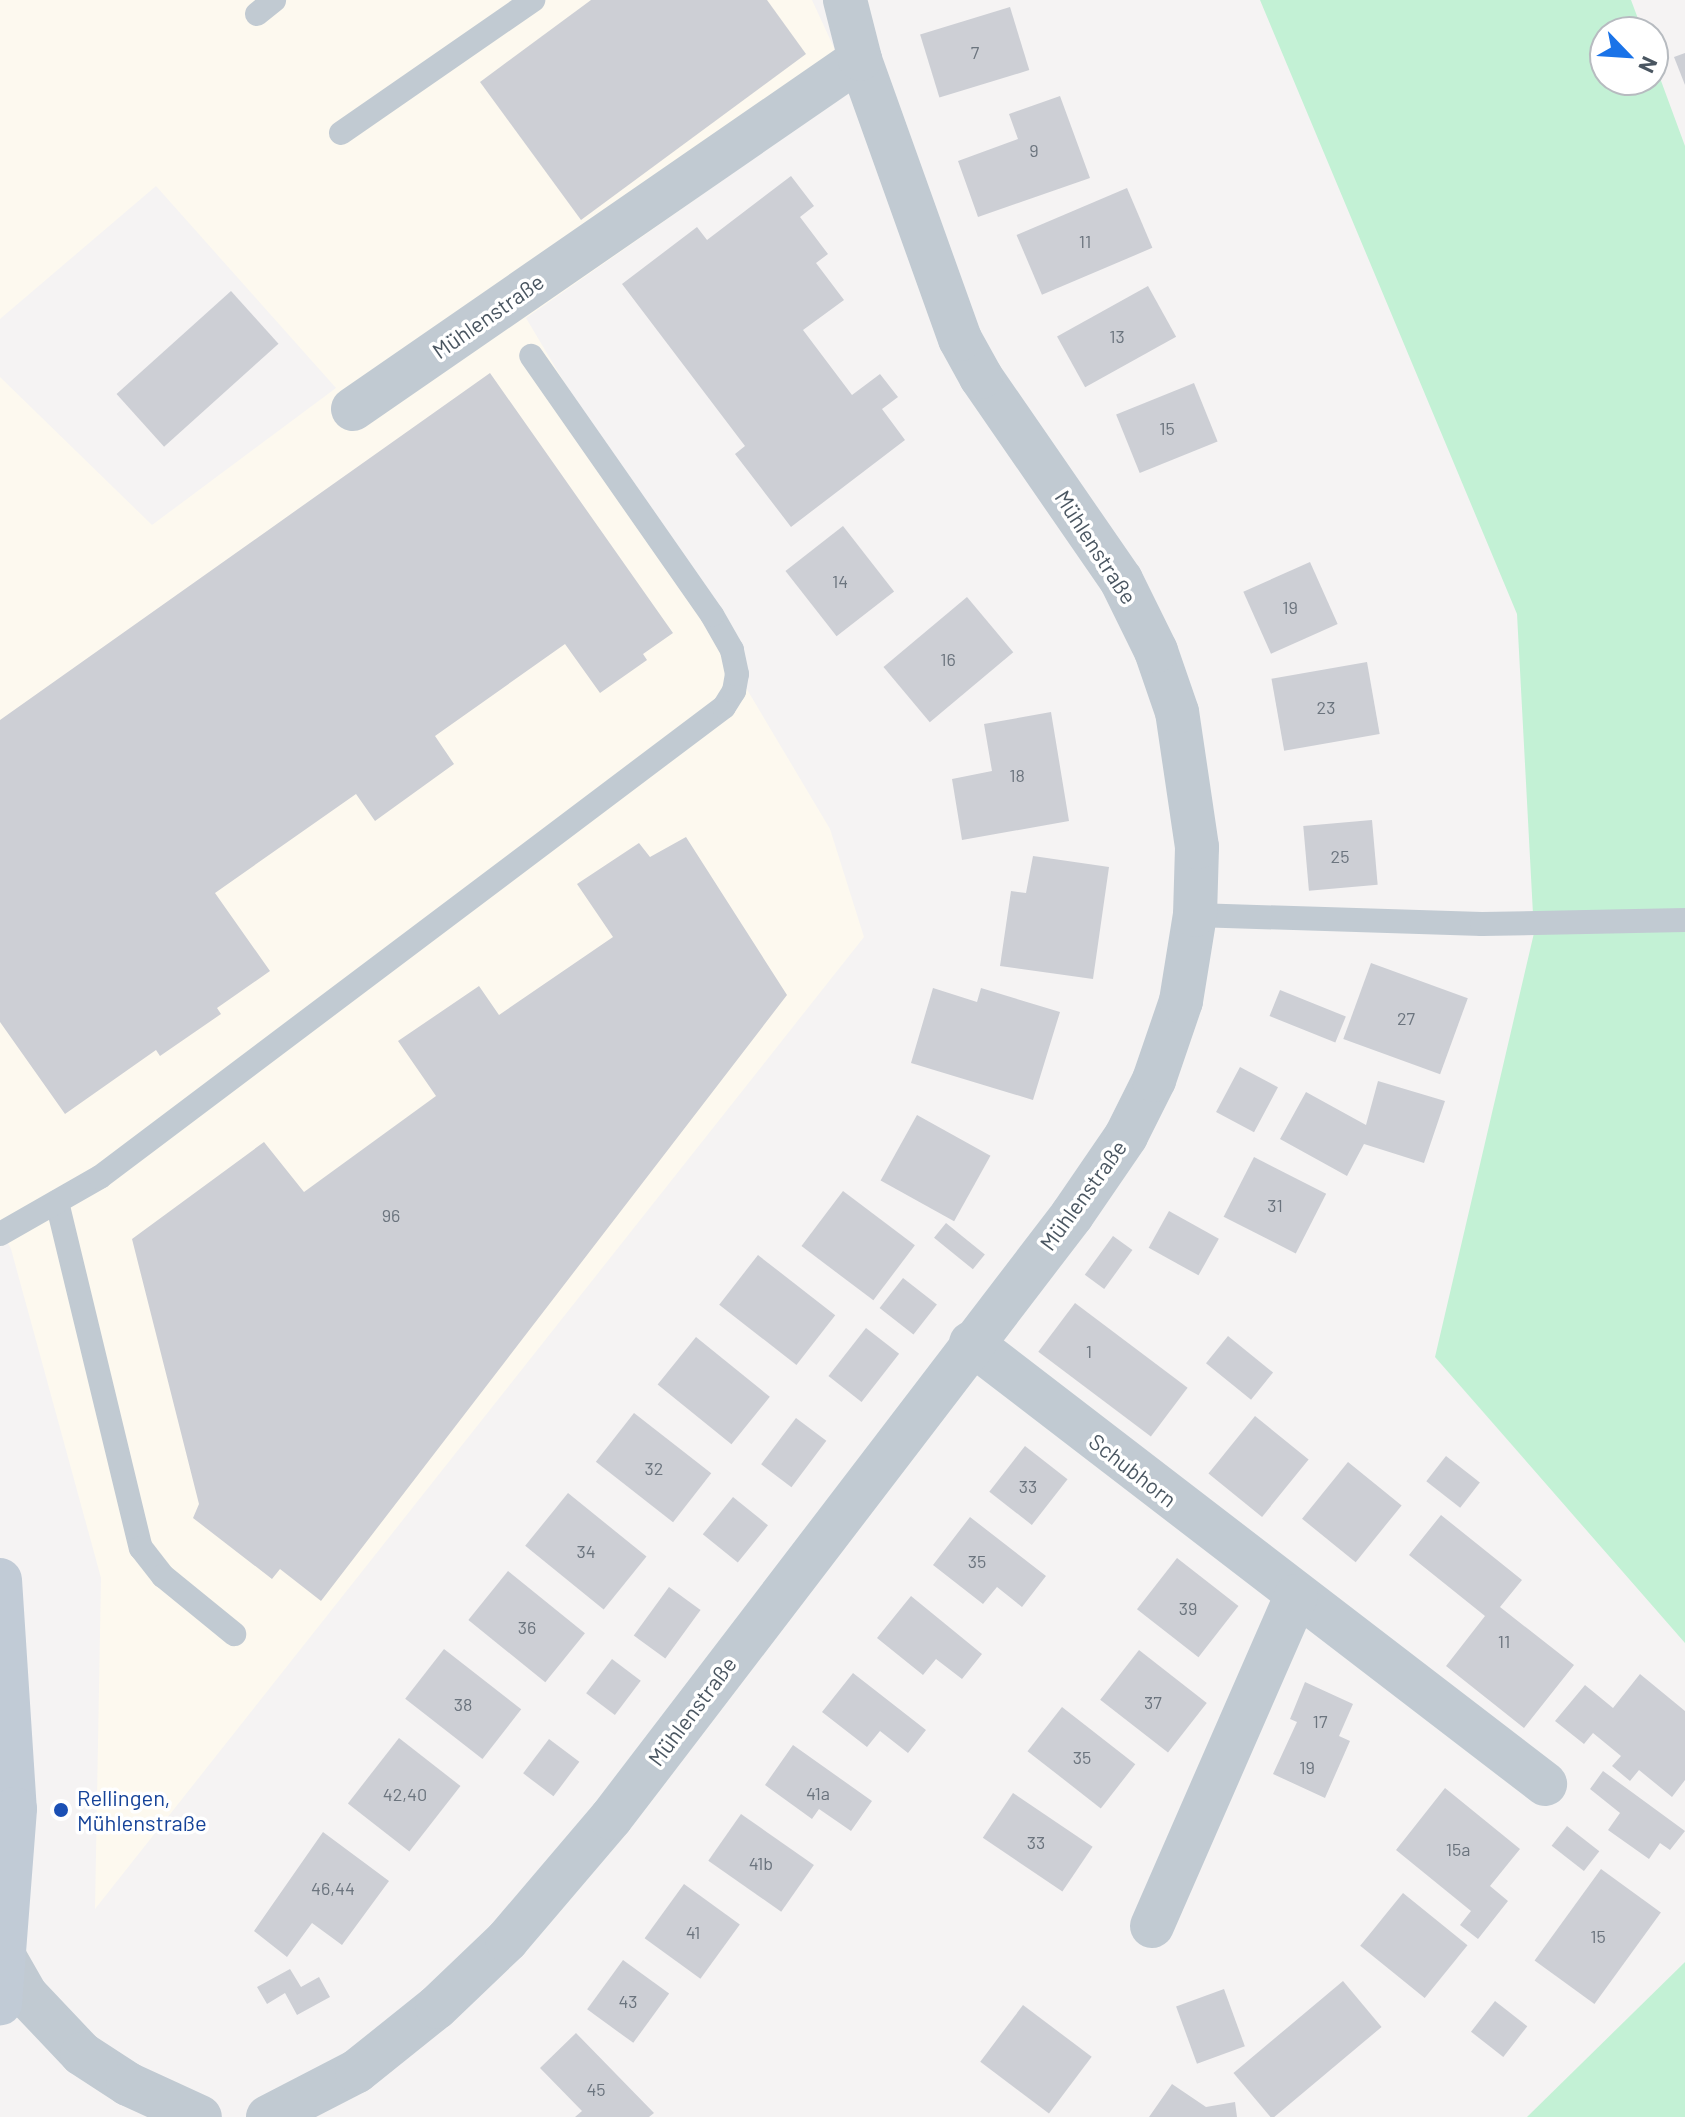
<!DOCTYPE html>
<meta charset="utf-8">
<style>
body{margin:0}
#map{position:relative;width:1685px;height:2117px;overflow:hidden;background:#f5f3f3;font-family:Barlow,sans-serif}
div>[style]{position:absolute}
.commercial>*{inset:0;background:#fdf9ef}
.green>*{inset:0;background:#c3f1d5}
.building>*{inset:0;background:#cdcfd5;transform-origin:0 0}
.service>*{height:24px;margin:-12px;padding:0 12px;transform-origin:12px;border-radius:12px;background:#c1cad2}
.minor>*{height:44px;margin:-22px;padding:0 22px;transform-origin:22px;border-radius:22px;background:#c1cad2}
.tertiary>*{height:44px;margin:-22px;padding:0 22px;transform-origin:22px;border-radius:22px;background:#c1cad2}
.secondary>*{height:44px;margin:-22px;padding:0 22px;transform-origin:22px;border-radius:22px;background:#c1cbd6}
.dots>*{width:22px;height:22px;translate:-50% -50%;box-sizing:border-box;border:4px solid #fff;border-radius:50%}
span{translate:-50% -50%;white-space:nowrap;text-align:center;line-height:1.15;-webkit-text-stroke:7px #fff;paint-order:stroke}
.number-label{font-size:18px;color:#6b747e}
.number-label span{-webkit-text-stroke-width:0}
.street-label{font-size:22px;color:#4a5661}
.transit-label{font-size:22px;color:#164399}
.left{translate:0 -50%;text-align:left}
.north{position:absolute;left:1589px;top:16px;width:80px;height:80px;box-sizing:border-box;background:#fff;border:2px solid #b7bbc0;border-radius:50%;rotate:115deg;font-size:22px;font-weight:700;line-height:32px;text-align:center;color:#4a5661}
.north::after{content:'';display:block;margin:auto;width:28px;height:36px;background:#1a73e8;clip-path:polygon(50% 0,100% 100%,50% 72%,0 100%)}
</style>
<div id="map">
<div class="commercial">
<div style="clip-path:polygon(0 0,812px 0,853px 89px,526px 318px,830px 829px,864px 937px,95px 1909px,101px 1578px,11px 1249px,0 1227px,0 377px,152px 525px,336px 388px,156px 186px,0 319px)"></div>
</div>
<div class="green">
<div style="clip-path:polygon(1260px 0,1631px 0,1643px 32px,1605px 32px,1605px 80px,1653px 80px,1653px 59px,1685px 146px,1685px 1643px,1435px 1357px,1534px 933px,1517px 614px)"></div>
<div style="clip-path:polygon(1685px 1962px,1685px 2117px,1527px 2117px)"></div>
</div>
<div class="building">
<div style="clip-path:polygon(591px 0,767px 0,806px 54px,581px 220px,480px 82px)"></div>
<div style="left:1010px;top:7px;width:66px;height:94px;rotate:73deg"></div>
<div style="clip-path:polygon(1685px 53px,1685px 85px,1674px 57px)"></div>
<div style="clip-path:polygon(1060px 96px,1090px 178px,978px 217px,958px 161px,1018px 139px,1009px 114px)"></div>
<div style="clip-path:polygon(791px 176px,814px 206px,800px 217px,828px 254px,816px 263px,844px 300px,803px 330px,852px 395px,880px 374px,898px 397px,882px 409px,905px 440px,791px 527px,735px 454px,745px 446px,622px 284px,697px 227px,707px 240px)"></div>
<div style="left:1127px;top:188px;width:65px;height:120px;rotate:67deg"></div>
<div style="left:1148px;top:286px;width:58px;height:104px;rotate:61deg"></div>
<div style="left:231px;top:291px;width:71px;height:154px;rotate:48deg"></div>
<div style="clip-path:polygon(490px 373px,673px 633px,643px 654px,647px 660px,600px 693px,565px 644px,435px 736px,454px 764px,375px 821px,356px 794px,215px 893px,270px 971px,217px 1008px,221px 1014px,160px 1056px,156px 1050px,65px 1114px,0 1022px,0 720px)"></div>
<div style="left:1194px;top:383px;width:63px;height:84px;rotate:68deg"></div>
<div style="left:843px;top:526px;width:83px;height:73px;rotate:52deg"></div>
<div style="left:1310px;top:562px;width:68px;height:73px;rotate:66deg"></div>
<div style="left:967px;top:597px;width:72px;height:109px;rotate:50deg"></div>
<div style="left:1367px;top:662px;width:73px;height:97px;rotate:80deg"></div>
<div style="clip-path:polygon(1051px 712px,1069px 821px,962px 840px,952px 779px,992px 771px,984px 724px)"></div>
<div style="left:1372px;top:820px;width:65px;height:69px;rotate:85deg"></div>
<div style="clip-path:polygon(686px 837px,787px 995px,321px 1601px,280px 1569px,272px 1579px,193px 1518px,199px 1504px,132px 1239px,264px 1142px,304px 1192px,436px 1096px,398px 1041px,479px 986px,499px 1015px,613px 937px,577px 884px,639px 843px,650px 857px)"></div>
<div style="clip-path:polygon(1033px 856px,1109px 867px,1093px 979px,1000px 966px,1011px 891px,1026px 893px)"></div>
<div style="left:1371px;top:963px;width:103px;height:81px;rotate:20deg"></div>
<div style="clip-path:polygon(933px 988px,977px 1002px,981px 988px,1060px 1012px,1033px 1100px,911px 1063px)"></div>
<div style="left:1280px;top:990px;width:71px;height:28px;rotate:22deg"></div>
<div style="left:1240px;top:1067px;width:43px;height:51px;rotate:28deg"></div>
<div style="clip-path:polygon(1378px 1081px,1445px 1101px,1424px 1163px,1364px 1144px,1347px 1176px,1280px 1139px,1306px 1092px,1366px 1125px)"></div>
<div style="left:917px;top:1115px;width:84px;height:75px;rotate:29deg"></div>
<div style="left:1254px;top:1157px;width:81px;height:67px;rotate:27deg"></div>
<div style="left:843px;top:1191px;width:90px;height:69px;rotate:37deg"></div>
<div style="left:1169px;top:1211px;width:57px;height:42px;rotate:29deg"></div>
<div style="left:946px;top:1223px;width:50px;height:19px;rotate:39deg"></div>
<div style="left:1113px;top:1236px;width:24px;height:48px;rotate:36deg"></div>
<div style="left:758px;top:1255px;width:98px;height:63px;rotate:38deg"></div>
<div style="left:903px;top:1278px;width:43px;height:38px;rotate:38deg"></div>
<div style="left:1075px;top:1303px;width:141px;height:61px;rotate:37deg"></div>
<div style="left:866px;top:1328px;width:42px;height:61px;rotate:38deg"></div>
<div style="left:1228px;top:1336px;width:58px;height:35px;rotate:39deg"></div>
<div style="left:696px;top:1337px;width:95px;height:61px;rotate:39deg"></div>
<div style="left:634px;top:1413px;width:98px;height:62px;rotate:38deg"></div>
<div style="left:1255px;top:1416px;width:69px;height:74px;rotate:39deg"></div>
<div style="left:796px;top:1418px;width:38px;height:58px;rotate:37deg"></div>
<div style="left:1025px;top:1446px;width:54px;height:58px;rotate:38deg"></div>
<div style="left:1446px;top:1456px;width:43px;height:32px;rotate:38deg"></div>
<div style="left:1348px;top:1462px;width:69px;height:73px;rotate:39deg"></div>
<div style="left:568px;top:1493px;width:101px;height:68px;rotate:39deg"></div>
<div style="left:733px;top:1497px;width:45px;height:48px;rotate:39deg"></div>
<div style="clip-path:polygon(1441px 1515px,1522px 1580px,1500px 1607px,1574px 1665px,1524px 1728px,1446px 1666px,1485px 1616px,1409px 1555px)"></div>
<div style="clip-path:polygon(970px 1517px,1046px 1576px,1022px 1607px,997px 1587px,983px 1604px,933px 1565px)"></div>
<div style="left:1177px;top:1558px;width:78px;height:65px;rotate:38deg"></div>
<div style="left:508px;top:1571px;width:99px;height:63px;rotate:39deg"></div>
<div style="left:669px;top:1587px;width:39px;height:60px;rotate:36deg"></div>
<div style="clip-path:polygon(911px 1596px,982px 1654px,962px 1679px,936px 1659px,923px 1675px,877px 1638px)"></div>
<div style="left:444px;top:1649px;width:98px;height:63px;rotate:38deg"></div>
<div style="left:1139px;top:1650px;width:86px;height:63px;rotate:38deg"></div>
<div style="left:612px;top:1659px;width:36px;height:43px;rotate:37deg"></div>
<div style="clip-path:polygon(853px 1673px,926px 1730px,908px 1753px,880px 1731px,867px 1747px,822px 1712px)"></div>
<div style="clip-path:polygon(1640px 1674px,1685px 1711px,1685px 1780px,1672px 1797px,1639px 1770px,1630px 1781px,1612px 1766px,1621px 1756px,1593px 1733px,1584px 1744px,1555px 1721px,1585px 1685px,1613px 1708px)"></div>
<div style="clip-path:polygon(1305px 1682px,1353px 1704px,1339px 1736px,1350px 1741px,1325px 1798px,1273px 1774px,1297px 1722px,1290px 1719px)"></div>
<div style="left:1062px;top:1707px;width:93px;height:56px;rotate:38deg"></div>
<div style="left:399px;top:1738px;width:78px;height:83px;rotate:38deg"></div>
<div style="left:549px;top:1739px;width:38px;height:43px;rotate:37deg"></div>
<div style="clip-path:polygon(793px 1745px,872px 1801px,851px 1831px,819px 1809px,812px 1819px,765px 1785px)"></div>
<div style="clip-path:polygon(1603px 1771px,1685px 1831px,1670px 1850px,1660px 1843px,1649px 1859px,1608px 1830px,1620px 1813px,1590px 1789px)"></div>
<div style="clip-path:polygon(1445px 1788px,1520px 1849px,1490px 1886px,1508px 1901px,1478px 1939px,1460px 1925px,1471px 1911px,1396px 1850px)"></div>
<div style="left:1013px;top:1793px;width:96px;height:54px;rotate:34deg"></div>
<div style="left:741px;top:1814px;width:89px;height:57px;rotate:35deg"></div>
<div style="left:1567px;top:1826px;width:41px;height:25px;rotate:38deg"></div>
<div style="clip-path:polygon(323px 1832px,389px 1881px,342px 1945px,312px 1923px,287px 1957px,254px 1931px)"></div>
<div style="left:1601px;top:1869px;width:74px;height:113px;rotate:36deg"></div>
<div style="left:684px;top:1884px;width:69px;height:67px;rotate:36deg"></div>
<div style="left:1403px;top:1893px;width:83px;height:68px;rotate:39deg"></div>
<div style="left:623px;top:1960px;width:57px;height:61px;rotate:36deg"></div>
<div style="clip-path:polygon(290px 1969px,301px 1987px,319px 1977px,330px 1997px,297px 2015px,285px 1993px,267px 2004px,257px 1987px)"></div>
<div style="left:1343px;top:1981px;width:60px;height:143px;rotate:50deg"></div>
<div style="left:1224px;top:1989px;width:61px;height:51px;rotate:70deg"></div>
<div style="left:1495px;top:2001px;width:41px;height:39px;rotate:38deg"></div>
<div style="left:1023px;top:2005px;width:86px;height:71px;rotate:37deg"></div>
<div style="clip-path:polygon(576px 2033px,654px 2113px,649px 2117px,575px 2117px,582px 2111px,540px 2068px)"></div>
<div style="clip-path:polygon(1172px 2084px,1206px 2107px,1235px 2102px,1237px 2117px,1149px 2117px)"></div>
</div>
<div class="service">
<div style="left:257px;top:14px;width:22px;rotate:-39deg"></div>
<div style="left:341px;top:133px;width:234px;rotate:-34.7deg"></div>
<div style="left:1195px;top:915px;width:287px;rotate:1.8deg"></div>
<div style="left:1482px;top:924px;width:203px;rotate:-1.1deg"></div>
<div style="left:57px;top:1202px;width:356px;rotate:76.4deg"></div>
<div style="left:141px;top:1548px;width:36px;rotate:52deg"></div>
<div style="left:163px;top:1576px;width:92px;rotate:39.2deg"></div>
<div style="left:0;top:1234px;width:115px;rotate:-29.7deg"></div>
<div style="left:100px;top:1177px;width:781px;rotate:-36.99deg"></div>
<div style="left:724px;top:707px;width:19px;rotate:-58deg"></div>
<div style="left:734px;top:691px;width:17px;rotate:-80deg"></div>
<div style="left:737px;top:674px;width:25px;rotate:-102deg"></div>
<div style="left:732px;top:650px;width:40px;rotate:-119.7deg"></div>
<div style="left:712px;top:615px;width:316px;rotate:-124.9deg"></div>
</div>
<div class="minor">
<div style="left:353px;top:409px;width:616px;rotate:-34.62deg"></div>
<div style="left:971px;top:1343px;width:724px;rotate:37.53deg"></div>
<div style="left:1152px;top:1926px;width:360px;rotate:-66.4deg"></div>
</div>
<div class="tertiary">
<div style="left:5px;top:1958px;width:43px;rotate:60.4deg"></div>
<div style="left:26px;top:1995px;width:81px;rotate:46.5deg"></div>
<div style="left:82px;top:2054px;width:55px;rotate:33.1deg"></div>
<div style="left:128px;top:2084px;width:79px;rotate:24.6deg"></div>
<div style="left:268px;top:2117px;width:100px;rotate:-27.3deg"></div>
<div style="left:357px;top:2071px;width:102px;rotate:-38.7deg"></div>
<div style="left:437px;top:2007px;width:97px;rotate:-43.7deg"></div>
<div style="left:507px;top:1940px;width:160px;rotate:-49.6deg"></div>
<div style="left:611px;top:1818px;width:759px;rotate:-52.6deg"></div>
<div style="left:1072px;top:1215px;width:96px;rotate:-55.6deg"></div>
<div style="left:1126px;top:1136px;width:63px;rotate:-63.4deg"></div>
<div style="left:1154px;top:1080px;width:83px;rotate:-71.1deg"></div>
<div style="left:1181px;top:1001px;width:87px;rotate:-80.8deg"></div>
<div style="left:1195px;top:915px;width:68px;rotate:-88.3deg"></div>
<div style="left:1197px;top:847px;width:136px;rotate:-98.4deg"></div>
<div style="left:1177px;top:712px;width:65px;rotate:-109deg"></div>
<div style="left:1156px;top:651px;width:79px;rotate:-116.2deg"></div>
<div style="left:1121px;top:580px;width:247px;rotate:-124.6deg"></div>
<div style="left:981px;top:377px;width:43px;rotate:-118.9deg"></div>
<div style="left:960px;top:339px;width:297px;rotate:-109.7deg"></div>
<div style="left:860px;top:59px;width:61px;rotate:-104.3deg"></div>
</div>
<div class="secondary">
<div style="left:0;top:1580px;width:229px;rotate:86.3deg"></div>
<div style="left:15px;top:1809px;width:195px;rotate:94.4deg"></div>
</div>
<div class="dots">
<div style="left:61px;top:1810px;background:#1a4fb4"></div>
</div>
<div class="number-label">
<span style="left:975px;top:52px">7</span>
<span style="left:1034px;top:150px">9</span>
<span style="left:1085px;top:241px">11</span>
<span style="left:1117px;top:336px">13</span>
<span style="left:1167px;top:428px">15</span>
<span style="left:840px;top:581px">14</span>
<span style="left:1290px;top:607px">19</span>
<span style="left:948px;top:659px">16</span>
<span style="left:1326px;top:707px">23</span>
<span style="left:1017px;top:775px">18</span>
<span style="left:1340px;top:856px">25</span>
<span style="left:1406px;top:1018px">27</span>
<span style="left:1275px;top:1205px">31</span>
<span style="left:391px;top:1215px">96</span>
<span style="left:1089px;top:1351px">1</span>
<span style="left:654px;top:1468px">32</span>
<span style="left:1028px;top:1486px">33</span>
<span style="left:586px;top:1551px">34</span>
<span style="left:977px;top:1561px">35</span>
<span style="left:1188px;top:1608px">39</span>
<span style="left:527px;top:1627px">36</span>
<span style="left:1504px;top:1641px">11</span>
<span style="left:1153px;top:1702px">37</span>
<span style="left:463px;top:1704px">38</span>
<span style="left:1320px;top:1721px">17</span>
<span style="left:1082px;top:1757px">35</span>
<span style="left:1307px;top:1767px">19</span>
<span style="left:818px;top:1793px">41a</span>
<span style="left:405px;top:1794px">42,40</span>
<span style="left:1036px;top:1842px">33</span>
<span style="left:1458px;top:1849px">15a</span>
<span style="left:761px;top:1863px">41b</span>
<span style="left:333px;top:1888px">46,44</span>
<span style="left:693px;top:1932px">41</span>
<span style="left:1598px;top:1936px">15</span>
<span style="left:628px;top:2001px">43</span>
<span style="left:596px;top:2089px">45</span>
</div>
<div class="street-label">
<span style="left:488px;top:316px;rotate:-35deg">Mühlenstraße</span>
<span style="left:1096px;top:547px;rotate:57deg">Mühlenstraße</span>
<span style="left:1083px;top:1195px;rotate:-54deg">Mühlenstraße</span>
<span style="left:1133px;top:1470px;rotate:38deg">Schubhorn</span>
<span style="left:692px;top:1711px;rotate:-53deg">Mühlenstraße</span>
</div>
<div class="transit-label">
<span class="left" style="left:77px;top:1810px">Rellingen,<br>Mühlenstraße</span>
</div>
<div class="north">N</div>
</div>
